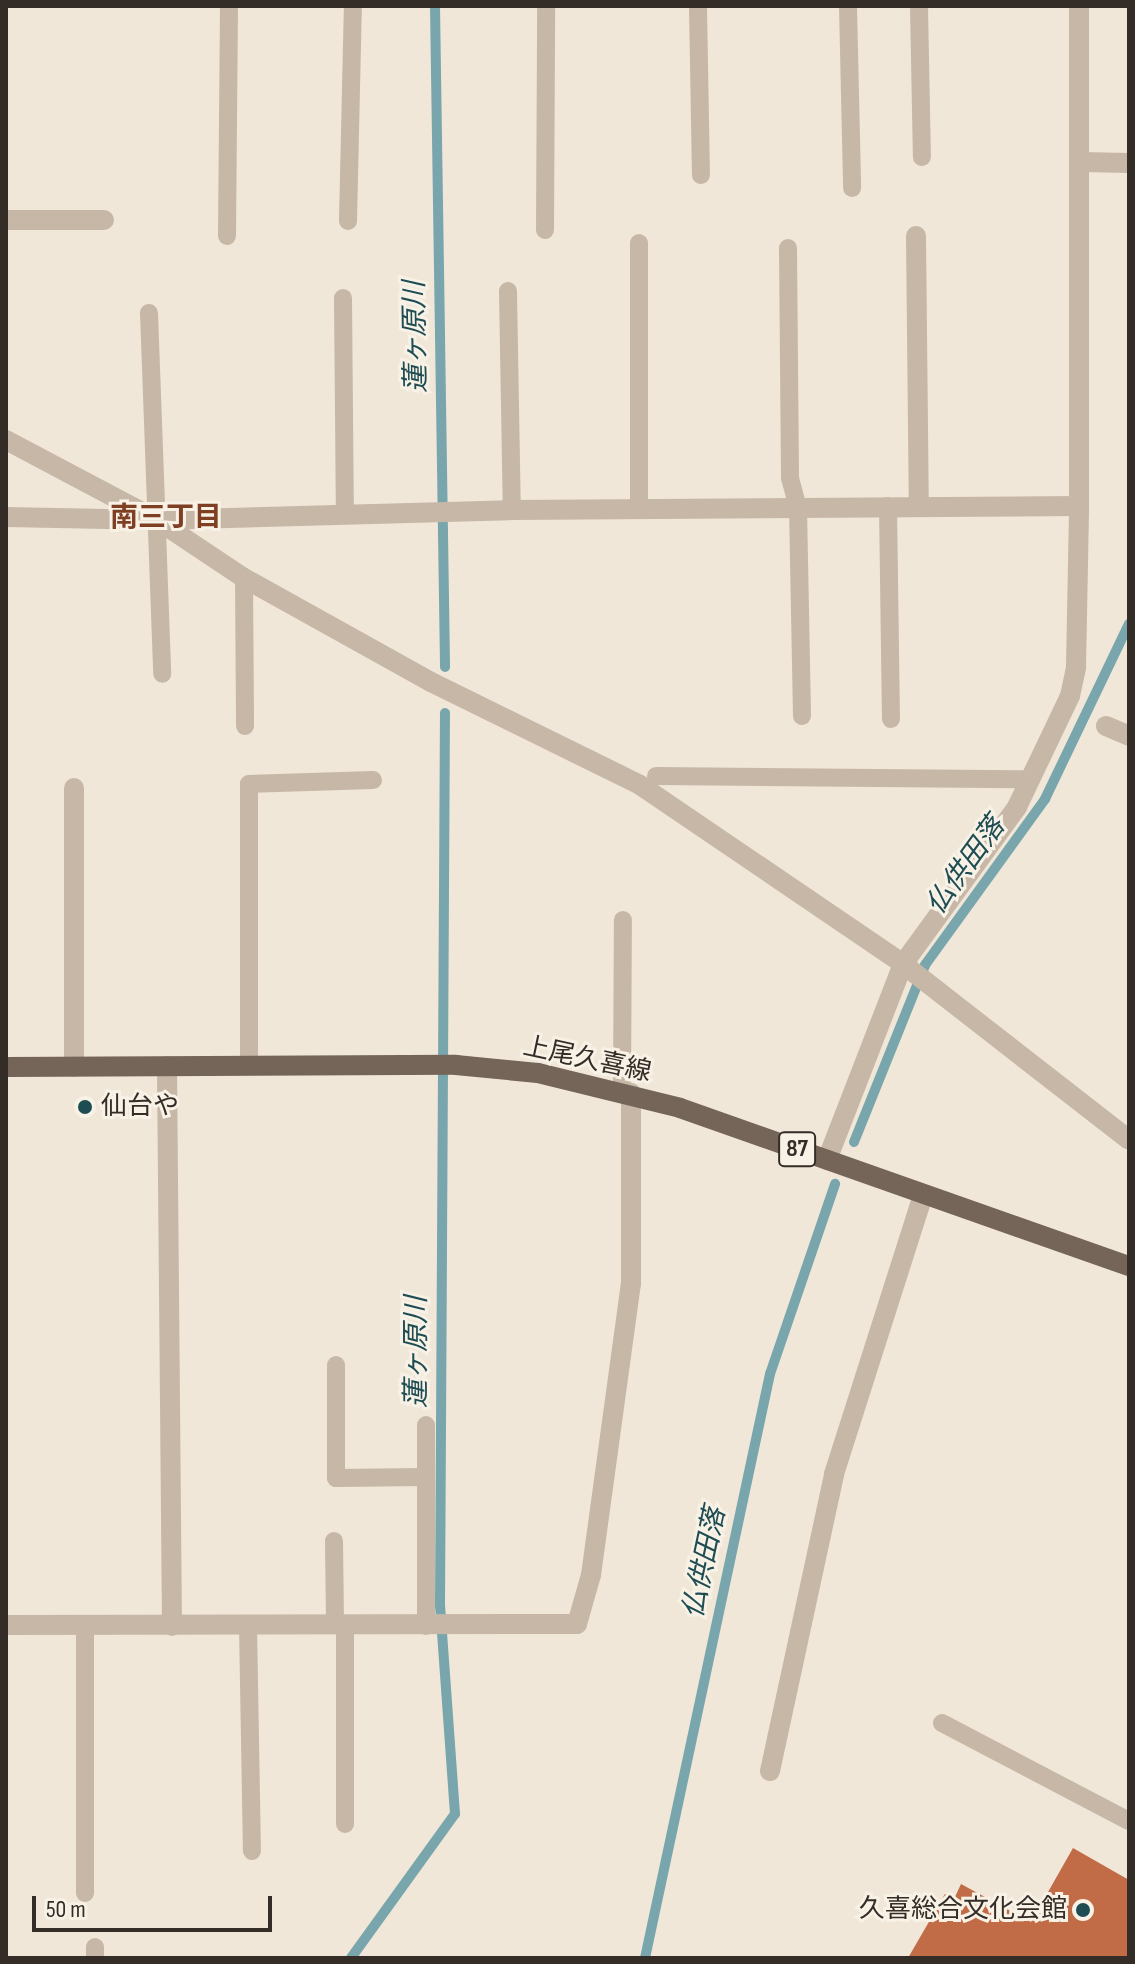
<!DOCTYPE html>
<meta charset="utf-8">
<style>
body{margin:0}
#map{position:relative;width:1135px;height:1964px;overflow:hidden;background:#f0e7d9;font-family:"Sofia Sans Condensed","Noto Sans JP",sans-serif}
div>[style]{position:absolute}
.stream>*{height:10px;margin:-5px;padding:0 5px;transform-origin:5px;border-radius:5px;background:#79a6ac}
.building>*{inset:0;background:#c16c46}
.service>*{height:18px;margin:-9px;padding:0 9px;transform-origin:9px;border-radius:9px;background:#c7b7a6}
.minor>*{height:20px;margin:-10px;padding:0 10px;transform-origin:10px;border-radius:10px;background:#c7b7a6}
.primary>*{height:20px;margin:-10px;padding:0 10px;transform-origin:10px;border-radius:10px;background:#756458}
.dots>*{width:22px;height:22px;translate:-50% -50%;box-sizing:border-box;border:4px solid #f8f1e5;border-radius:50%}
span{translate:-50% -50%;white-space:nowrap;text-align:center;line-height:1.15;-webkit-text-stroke:6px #f8f1e5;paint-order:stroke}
.shield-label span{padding:2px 6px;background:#f8f1e5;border:2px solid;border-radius:6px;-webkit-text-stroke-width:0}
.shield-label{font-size:24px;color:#342c27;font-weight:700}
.street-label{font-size:26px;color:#342c27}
.poi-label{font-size:26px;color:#342c27}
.left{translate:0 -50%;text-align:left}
.right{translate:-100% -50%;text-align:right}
.water-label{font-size:28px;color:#1e4c53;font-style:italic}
.neighbourhood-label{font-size:28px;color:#7f3f23;font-weight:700}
.frame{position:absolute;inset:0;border:8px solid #342c27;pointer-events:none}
.scale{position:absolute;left:32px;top:1896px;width:240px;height:36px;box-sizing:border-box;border:4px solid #342c27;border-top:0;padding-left:10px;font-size:24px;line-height:28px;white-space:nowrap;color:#342c27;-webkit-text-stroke:6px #f8f1e5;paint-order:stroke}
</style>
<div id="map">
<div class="stream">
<div style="left:435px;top:6px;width:661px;rotate:89.13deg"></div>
<div style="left:854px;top:1142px;width:191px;rotate:-68.1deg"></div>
<div style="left:925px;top:965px;width:205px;rotate:-54.1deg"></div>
<div style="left:1045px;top:799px;width:194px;rotate:-64.4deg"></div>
<div style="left:351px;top:1958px;width:178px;rotate:-54.2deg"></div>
<div style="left:455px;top:1814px;width:209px;rotate:-94.1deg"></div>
<div style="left:440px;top:1606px;width:893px;rotate:-89.68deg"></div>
<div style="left:645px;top:1958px;width:597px;rotate:-77.92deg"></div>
<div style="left:770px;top:1374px;width:201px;rotate:-71.1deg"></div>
</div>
<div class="building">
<div style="clip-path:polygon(1073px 1848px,1129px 1880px,1129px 1958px,908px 1958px,945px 1894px,954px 1899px,961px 1884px,1031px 1922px)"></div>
</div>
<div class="service">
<div style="left:698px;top:6px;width:169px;rotate:89deg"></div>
<div style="left:848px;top:6px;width:182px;rotate:88.7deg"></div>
<div style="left:919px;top:6px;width:151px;rotate:88.9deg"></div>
<div style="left:348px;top:221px;width:215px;rotate:-88.7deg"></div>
<div style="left:545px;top:230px;width:224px;rotate:-89.7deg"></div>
<div style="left:227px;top:236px;width:230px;rotate:-89.5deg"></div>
<div style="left:788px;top:248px;width:230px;rotate:89.5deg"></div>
<div style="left:790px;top:478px;width:30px;rotate:75deg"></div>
<div style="left:798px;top:507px;width:209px;rotate:88.9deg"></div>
<div style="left:508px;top:291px;width:219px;rotate:89deg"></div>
<div style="left:343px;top:298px;width:215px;rotate:89.5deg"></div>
<div style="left:149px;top:313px;width:361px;rotate:87.9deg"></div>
<div style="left:888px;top:506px;width:213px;rotate:89.2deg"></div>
<div style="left:639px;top:510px;width:267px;rotate:-90deg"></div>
<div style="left:244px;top:578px;width:148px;rotate:89.6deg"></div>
<div style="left:656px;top:776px;width:375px;rotate:0.5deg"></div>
<div style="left:249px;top:1065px;width:281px;rotate:-90deg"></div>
<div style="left:249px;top:784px;width:124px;rotate:-1.8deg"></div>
<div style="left:622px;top:1091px;width:171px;rotate:-89.7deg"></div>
<div style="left:336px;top:1365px;width:113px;rotate:90deg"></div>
<div style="left:336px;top:1478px;width:90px;rotate:-0.6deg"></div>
<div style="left:426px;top:1425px;width:201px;rotate:90deg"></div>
<div style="left:334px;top:1541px;width:84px;rotate:89.3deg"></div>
<div style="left:248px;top:1625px;width:226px;rotate:89deg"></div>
<div style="left:85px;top:1626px;width:267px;rotate:90deg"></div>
<div style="left:942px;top:1723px;width:211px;rotate:27.7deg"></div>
<div style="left:345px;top:1824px;width:199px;rotate:-90deg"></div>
<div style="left:95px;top:1958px;width:11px;rotate:-90deg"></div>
</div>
<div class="minor">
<div style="left:1081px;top:162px;width:48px;rotate:1.2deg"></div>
<div style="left:6px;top:220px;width:98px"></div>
<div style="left:916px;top:236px;width:270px;rotate:89.4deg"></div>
<div style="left:6px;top:440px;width:171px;rotate:27.9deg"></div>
<div style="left:157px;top:520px;width:105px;rotate:33.7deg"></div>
<div style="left:244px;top:578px;width:214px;rotate:29.1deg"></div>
<div style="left:431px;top:682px;width:233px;rotate:26.2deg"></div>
<div style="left:640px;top:785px;width:318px;rotate:34.2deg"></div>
<div style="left:903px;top:964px;width:286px;rotate:37.9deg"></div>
<div style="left:6px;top:517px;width:151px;rotate:1.1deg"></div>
<div style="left:157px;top:520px;width:355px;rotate:-1.6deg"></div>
<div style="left:512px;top:510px;width:567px;rotate:-0.4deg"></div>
<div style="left:1079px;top:506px;width:500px;rotate:-90deg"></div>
<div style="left:1106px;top:726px;width:25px;rotate:23deg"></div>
<div style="left:167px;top:1066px;width:560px;rotate:89.49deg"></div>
<div style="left:74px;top:1067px;width:279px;rotate:-90deg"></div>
<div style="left:827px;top:1160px;width:210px;rotate:-68.8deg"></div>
<div style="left:903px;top:964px;width:194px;rotate:-54deg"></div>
<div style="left:1017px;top:807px;width:123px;rotate:-64.5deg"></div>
<div style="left:1070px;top:696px;width:30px;rotate:-78deg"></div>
<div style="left:1076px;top:667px;width:161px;rotate:-88.9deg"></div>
<div style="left:6px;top:1625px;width:571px;rotate:-0.1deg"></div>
<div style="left:577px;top:1624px;width:51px;rotate:-74.1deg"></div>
<div style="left:591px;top:1575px;width:294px;rotate:-82.2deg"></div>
<div style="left:631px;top:1284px;width:191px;rotate:-90deg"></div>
<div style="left:770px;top:1771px;width:304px;rotate:-77.8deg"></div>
<div style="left:834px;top:1474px;width:293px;rotate:-72.3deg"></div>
</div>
<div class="primary">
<div style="left:6px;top:1067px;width:450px;rotate:-0.3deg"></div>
<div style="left:456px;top:1065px;width:82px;rotate:5.6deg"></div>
<div style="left:538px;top:1073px;width:146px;rotate:13.8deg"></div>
<div style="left:680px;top:1108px;width:476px;rotate:19.4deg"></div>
</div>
<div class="dots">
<div style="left:85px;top:1107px;background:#1e4c53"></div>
<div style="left:1083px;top:1910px;background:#1e4c53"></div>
</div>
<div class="shield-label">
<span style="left:797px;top:1149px">87</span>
</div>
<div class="street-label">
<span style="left:587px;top:1060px;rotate:12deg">上尾久喜線</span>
</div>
<div class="poi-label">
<span class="left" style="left:101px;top:1107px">仙台や</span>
<span class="right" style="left:1067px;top:1910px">久喜総合文化会館</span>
</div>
<div class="water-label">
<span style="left:416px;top:337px;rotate:-91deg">蓮ヶ原川</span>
<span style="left:966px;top:866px;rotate:-54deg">仏供田落</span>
<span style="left:417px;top:1352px;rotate:-90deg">蓮ヶ原川</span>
<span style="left:705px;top:1563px;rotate:-78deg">仏供田落</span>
</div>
<div class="neighbourhood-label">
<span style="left:166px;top:518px">南三丁目</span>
</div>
<div class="frame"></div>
<div class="scale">50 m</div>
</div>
